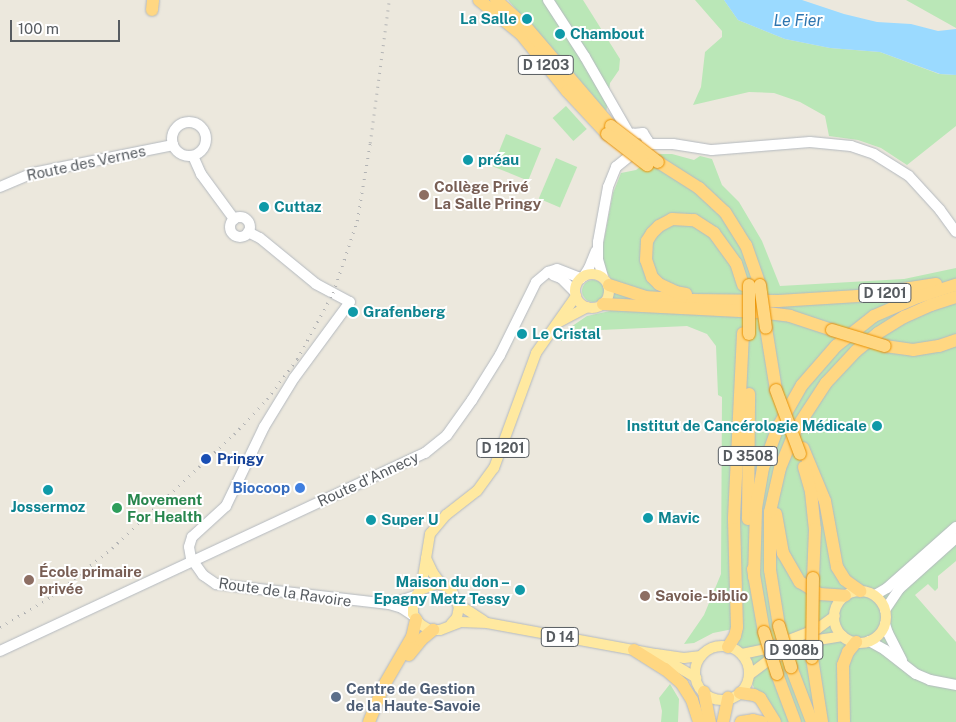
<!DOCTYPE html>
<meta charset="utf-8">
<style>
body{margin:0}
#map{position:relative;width:956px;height:722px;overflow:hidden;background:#ece8dd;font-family:"Public Sans",sans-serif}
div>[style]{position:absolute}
.green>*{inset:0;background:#bae7b7;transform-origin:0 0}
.round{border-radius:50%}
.water>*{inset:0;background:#9bdaff}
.roads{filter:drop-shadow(0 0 1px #b4b9bf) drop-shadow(0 0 1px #b4b9bf)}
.secondary>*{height:10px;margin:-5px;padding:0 5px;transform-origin:5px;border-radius:5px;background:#fff}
.secondary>.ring{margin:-5px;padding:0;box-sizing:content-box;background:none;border:10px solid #fff;border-radius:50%}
.primary>*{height:10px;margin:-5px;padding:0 5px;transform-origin:5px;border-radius:5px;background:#ffe9a0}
.primary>.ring{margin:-5px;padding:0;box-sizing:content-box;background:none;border:10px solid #ffe9a0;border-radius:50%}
.highway>*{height:12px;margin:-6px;padding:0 6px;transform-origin:6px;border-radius:6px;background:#ffd782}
.rail>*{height:2.5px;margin-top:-1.25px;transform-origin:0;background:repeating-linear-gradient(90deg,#b2b3b4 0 1px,transparent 0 7px)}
.bridges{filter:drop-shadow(0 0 1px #ea9100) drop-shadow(0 0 1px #ea9100)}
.highway-bridge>*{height:12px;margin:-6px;padding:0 6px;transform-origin:6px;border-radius:6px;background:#ffd782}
.dots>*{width:14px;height:14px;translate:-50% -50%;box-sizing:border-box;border:2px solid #fff;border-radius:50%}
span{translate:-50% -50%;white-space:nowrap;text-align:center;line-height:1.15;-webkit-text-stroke:4px #fff;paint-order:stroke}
.shield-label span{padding:1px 4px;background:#fff;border:1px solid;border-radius:4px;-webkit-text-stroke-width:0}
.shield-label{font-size:14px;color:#575c61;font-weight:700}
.culture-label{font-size:15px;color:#0d838f;font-weight:700}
.right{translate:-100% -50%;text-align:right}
.left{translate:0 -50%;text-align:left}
.street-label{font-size:15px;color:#575c61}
.education-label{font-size:15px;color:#785e54;font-weight:700}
.transit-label{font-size:15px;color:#164399;font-weight:700}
.shop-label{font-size:15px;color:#366cbe;font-weight:700}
.leisure-label{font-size:15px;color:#27864d;font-weight:700}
.service-label{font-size:15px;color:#4e5e75;font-weight:700}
.water-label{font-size:16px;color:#2f76b0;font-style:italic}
.scale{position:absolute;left:10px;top:20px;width:110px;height:22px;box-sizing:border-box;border:2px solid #575c61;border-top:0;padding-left:6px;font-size:15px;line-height:18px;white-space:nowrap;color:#575c61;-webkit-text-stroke:4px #fff;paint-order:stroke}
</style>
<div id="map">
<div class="green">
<div style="clip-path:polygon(508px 0,583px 0,620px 59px,619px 70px,610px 83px,606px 114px)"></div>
<div style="clip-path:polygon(695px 0,724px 0,738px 20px,785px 39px,830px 48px,880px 52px,939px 74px,956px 75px,956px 126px,907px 165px,881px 148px,858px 140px,829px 136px,825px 116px,800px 102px,774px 93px,749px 92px,693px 105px,701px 87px,705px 52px,722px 37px,722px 31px)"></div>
<div style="clip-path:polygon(901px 0,956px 0,956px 28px,906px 0)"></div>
<div style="left:566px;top:106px;width:31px;height:18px;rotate:48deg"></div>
<div style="left:506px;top:134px;width:38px;height:35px;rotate:22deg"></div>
<div style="clip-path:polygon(657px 154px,672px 154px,694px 160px,700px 156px,712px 159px,722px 185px,739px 202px,762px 241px,780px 286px,904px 279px,956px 268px,956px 561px,938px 576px,938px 588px,935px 591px,928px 584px,915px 595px,956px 642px,956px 722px,770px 722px,760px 705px,733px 629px,713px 633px,694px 643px,684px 644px,704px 615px,721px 574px,722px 397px,718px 395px,716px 346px,707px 334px,687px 326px,601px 330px,561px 341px,562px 333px,587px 316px,610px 311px,614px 284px,602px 264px,603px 246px,613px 193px,621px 173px,636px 170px)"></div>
<div style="left:556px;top:158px;width:23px;height:44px;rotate:23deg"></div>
<div class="round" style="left:582px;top:280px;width:22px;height:22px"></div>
<div style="clip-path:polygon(670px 684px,679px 699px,678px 722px,661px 722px,662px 711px,659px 698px)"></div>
</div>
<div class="water">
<div style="clip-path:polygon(724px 0,802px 0,844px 14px,877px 22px,911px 24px,938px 31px,956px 29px,956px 75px,940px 74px,880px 52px,830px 48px,785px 39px,738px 20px)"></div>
</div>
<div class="roads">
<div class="secondary">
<div style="left:548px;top:0;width:68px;rotate:57deg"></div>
<div style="left:585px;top:57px;width:92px;rotate:60.1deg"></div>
<div class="ring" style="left:172px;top:122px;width:24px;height:24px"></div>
<div style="left:630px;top:142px;width:9px;rotate:-69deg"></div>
<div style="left:633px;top:134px;width:10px;rotate:-6deg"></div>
<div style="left:643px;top:133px;width:9px;rotate:58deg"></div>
<div style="left:648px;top:141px;width:10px;rotate:127deg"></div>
<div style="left:647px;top:144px;width:26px"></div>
<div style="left:673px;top:144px;width:39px;rotate:9deg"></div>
<div style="left:712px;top:150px;width:98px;rotate:-4.7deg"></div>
<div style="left:810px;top:142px;width:41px;rotate:5.6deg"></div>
<div style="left:851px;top:146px;width:24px;rotate:19deg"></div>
<div style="left:874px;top:154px;width:41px;rotate:32.2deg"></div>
<div style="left:909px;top:176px;width:46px;rotate:47.6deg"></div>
<div style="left:940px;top:210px;width:27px;rotate:54deg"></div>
<div style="left:193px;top:156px;width:20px;rotate:66deg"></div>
<div style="left:201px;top:174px;width:56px;rotate:53.7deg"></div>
<div style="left:0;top:187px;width:36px;rotate:-23deg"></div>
<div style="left:33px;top:173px;width:143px;rotate:-11.3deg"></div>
<div class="ring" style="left:230px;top:217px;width:10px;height:10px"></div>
<div style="left:248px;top:232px;width:13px;rotate:27deg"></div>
<div style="left:260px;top:238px;width:72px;rotate:39.4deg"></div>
<div style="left:316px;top:284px;width:38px;rotate:28deg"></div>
<div style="left:350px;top:302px;width:94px;rotate:126.4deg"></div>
<div style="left:294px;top:378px;width:57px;rotate:121.5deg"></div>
<div style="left:264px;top:427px;width:88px;rotate:115.7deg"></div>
<div style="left:226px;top:506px;width:46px;rotate:137.6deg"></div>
<div style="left:192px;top:537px;width:10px;rotate:107deg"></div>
<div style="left:189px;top:547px;width:11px;rotate:80deg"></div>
<div style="left:191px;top:558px;width:21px;rotate:55deg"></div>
<div style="left:203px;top:575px;width:16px;rotate:35deg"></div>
<div style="left:216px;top:584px;width:174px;rotate:6.6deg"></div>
<div style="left:389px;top:604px;width:14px;rotate:17deg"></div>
<div style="left:402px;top:608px;width:14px;rotate:34deg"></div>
<div style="left:553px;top:275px;width:9px;rotate:21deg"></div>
<div style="left:561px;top:278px;width:20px;rotate:45deg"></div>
<div style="left:584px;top:276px;width:9px;rotate:-58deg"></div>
<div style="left:589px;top:268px;width:18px;rotate:-68deg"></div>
<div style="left:603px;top:277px;width:19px;rotate:-106deg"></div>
<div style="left:598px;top:259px;width:17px;rotate:-90deg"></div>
<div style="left:598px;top:242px;width:56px;rotate:-79.7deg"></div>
<div style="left:608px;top:187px;width:22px;rotate:-68deg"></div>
<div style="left:616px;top:167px;width:27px;rotate:-39deg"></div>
<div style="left:875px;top:595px;width:14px;rotate:-30deg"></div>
<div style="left:887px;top:588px;width:92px;rotate:-41.5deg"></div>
<div style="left:390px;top:604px;width:26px;rotate:-18deg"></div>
<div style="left:885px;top:610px;width:25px;rotate:-56deg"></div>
<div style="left:899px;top:589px;width:76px;rotate:-41.8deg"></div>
<div style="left:885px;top:624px;width:9px;rotate:72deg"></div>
<div style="left:888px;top:633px;width:31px;rotate:63deg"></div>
<div style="left:869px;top:641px;width:18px;rotate:29deg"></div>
<div style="left:885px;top:650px;width:39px;rotate:38deg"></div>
<div style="left:916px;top:674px;width:15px;rotate:23deg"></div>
<div style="left:930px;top:680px;width:26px;rotate:11deg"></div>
<div style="left:0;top:651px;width:469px;rotate:-25deg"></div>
<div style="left:425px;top:453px;width:28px;rotate:-39deg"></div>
<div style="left:447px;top:435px;width:43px;rotate:-54.5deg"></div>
<div style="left:472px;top:400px;width:53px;rotate:-58.1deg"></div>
<div style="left:500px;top:355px;width:81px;rotate:-63.7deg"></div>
<div style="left:536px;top:282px;width:16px;rotate:-40deg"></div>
<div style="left:548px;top:272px;width:9px;rotate:-18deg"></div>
<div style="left:557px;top:269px;width:26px;rotate:21deg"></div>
</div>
<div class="primary">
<div class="ring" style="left:575px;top:274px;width:24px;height:24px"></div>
<div style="left:559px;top:322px;width:32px;rotate:-28deg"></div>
<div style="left:426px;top:558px;width:17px;rotate:65deg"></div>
<div style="left:433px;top:573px;width:15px;rotate:53deg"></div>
<div style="left:421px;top:589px;width:56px;rotate:-80.7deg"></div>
<div style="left:430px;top:534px;width:25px;rotate:-50deg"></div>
<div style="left:446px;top:515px;width:39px;rotate:-38deg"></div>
<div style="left:477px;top:491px;width:29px;rotate:-54deg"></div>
<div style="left:494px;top:468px;width:122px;rotate:-69.9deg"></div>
<div style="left:536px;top:353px;width:70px;rotate:-54.9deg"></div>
<div class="ring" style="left:834px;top:591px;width:42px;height:42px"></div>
<div style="left:458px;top:604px;width:31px;rotate:33deg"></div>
<div style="left:451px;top:624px;width:9px;rotate:-49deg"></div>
<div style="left:457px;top:617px;width:10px;rotate:-79deg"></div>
<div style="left:459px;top:607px;width:17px;rotate:-114deg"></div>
<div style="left:452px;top:591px;width:9px;rotate:-144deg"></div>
<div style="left:445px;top:586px;width:9px;rotate:-167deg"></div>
<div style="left:436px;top:584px;width:17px;rotate:159deg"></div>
<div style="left:420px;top:590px;width:12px;rotate:125deg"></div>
<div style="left:413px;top:600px;width:14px;rotate:90deg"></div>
<div style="left:413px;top:614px;width:12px;rotate:55deg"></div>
<div style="left:420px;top:624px;width:12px;rotate:31deg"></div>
<div style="left:430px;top:630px;width:10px"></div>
<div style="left:440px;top:630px;width:22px;rotate:-21deg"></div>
<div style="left:461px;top:622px;width:26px;rotate:2deg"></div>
<div style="left:487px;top:623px;width:172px;rotate:10.4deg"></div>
<div style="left:656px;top:654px;width:28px;rotate:8deg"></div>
<div style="left:684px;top:658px;width:17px;rotate:-7deg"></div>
<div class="ring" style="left:695px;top:646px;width:44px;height:44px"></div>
<div style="left:742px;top:654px;width:25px;rotate:-12deg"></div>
<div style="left:766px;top:649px;width:55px;rotate:-21.4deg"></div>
<div style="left:817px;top:629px;width:22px;rotate:-36deg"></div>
<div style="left:663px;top:658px;width:39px;rotate:31deg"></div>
<div style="left:749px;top:675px;width:25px;rotate:-37deg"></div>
<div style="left:769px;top:660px;width:53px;rotate:-22.2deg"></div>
<div style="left:818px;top:640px;width:25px;rotate:-9deg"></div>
</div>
<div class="highway">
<div style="left:479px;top:0;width:54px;rotate:39deg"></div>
<div style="left:521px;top:34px;width:73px;rotate:51.1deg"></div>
<div style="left:567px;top:91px;width:59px;rotate:47.1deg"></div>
<div style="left:496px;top:0;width:40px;rotate:42deg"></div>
<div style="left:526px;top:27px;width:130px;rotate:49.4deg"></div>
<div style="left:152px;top:10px;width:10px;rotate:-84deg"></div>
<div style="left:658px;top:162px;width:49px;rotate:32.4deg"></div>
<div style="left:699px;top:188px;width:35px;rotate:43deg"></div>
<div style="left:725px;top:212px;width:39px;rotate:58deg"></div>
<div style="left:746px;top:245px;width:42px;rotate:70.7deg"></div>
<div style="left:609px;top:285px;width:38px;rotate:18deg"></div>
<div style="left:645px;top:297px;width:47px;rotate:3.7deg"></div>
<div style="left:692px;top:300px;width:86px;rotate:0.7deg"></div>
<div style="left:778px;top:301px;width:80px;rotate:-3.6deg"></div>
<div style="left:858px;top:296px;width:79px;rotate:-8.7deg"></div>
<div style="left:686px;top:294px;width:10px;rotate:-169deg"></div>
<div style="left:676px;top:292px;width:19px;rotate:-155deg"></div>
<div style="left:659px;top:284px;width:10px;rotate:-135deg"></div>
<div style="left:652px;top:277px;width:18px;rotate:-109deg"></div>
<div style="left:646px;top:260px;width:19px;rotate:-87deg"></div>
<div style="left:647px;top:241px;width:9px;rotate:-58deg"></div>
<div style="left:652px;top:233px;width:10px;rotate:-45deg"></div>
<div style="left:659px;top:226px;width:15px;rotate:-28deg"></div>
<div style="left:672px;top:219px;width:22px;rotate:3deg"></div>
<div style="left:694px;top:220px;width:24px;rotate:33deg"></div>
<div style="left:714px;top:233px;width:37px;rotate:54deg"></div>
<div style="left:736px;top:263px;width:23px;rotate:72deg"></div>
<div style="left:603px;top:304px;width:156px;rotate:2.9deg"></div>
<div style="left:759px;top:312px;width:31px;rotate:7deg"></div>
<div style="left:790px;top:316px;width:44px;rotate:18.4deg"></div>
<div style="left:766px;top:328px;width:63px;rotate:80.8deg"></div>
<div style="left:885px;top:346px;width:28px;rotate:8deg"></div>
<div style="left:913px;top:350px;width:26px;rotate:-9deg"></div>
<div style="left:939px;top:346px;width:18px;rotate:-19deg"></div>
<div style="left:803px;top:448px;width:57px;rotate:67.5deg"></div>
<div style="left:825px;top:501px;width:67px;rotate:79.7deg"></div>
<div style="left:837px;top:567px;width:15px;rotate:58deg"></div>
<div style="left:845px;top:580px;width:19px;rotate:36deg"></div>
<div style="left:804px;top:467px;width:26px;rotate:74deg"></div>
<div style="left:811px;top:492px;width:37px;rotate:84deg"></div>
<div style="left:815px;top:529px;width:49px;rotate:92.3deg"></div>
<div style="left:776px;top:514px;width:40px;rotate:80deg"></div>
<div style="left:783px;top:553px;width:34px;rotate:60deg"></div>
<div style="left:800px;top:582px;width:22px;rotate:32deg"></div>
<div style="left:819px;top:594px;width:26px;rotate:4deg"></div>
<div style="left:748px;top:519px;width:125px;rotate:-89.5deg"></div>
<div style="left:753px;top:569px;width:64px;rotate:80.1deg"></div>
<div style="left:754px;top:577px;width:69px;rotate:-88.3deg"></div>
<div style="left:756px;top:508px;width:41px;rotate:-80.1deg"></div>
<div style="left:763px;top:468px;width:44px;rotate:-69.9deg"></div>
<div style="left:778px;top:427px;width:48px;rotate:-60.3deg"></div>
<div style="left:802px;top:385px;width:52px;rotate:-48.9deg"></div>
<div style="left:836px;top:346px;width:48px;rotate:-38.3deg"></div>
<div style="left:874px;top:316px;width:48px;rotate:-23.4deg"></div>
<div style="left:918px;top:297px;width:40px;rotate:-18deg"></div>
<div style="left:779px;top:626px;width:57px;rotate:-99.1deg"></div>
<div style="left:770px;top:570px;width:58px;rotate:-90deg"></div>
<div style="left:770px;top:512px;width:45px;rotate:-77.2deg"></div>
<div style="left:780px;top:468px;width:42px;rotate:-67.7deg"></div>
<div style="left:796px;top:429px;width:55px;rotate:-56.9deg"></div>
<div style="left:826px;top:383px;width:44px;rotate:-46.8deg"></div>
<div style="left:856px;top:351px;width:28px;rotate:-39deg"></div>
<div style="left:878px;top:333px;width:31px;rotate:-32deg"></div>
<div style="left:904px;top:317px;width:30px;rotate:-24deg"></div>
<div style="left:931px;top:305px;width:26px;rotate:-18deg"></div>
<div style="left:728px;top:647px;width:13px;rotate:-58deg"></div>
<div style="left:735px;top:636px;width:9px;rotate:-77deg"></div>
<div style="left:737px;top:627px;width:109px;rotate:-91.6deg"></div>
<div style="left:734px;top:518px;width:185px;rotate:-87.2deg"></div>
<div style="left:634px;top:650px;width:36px;rotate:32deg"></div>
<div style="left:665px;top:669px;width:23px;rotate:41deg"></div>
<div style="left:682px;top:684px;width:19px;rotate:58deg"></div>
<div style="left:692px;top:700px;width:23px;rotate:72deg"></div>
<div style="left:409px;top:655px;width:19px;rotate:-51deg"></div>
<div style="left:421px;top:640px;width:16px;rotate:-40deg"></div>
<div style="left:812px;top:658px;width:65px;rotate:81.1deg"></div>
<div style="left:791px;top:667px;width:59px;rotate:69.1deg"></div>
<div style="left:777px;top:674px;width:51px;rotate:69.4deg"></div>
<div style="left:704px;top:692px;width:31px;rotate:79deg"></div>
<div style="left:740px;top:693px;width:14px;rotate:8deg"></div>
<div style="left:754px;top:695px;width:7px;rotate:27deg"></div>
<div style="left:760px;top:698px;width:28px;rotate:58deg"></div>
<div style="left:369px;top:722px;width:38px;rotate:-68deg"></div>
<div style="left:383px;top:687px;width:58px;rotate:-59.9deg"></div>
<div style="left:412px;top:637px;width:18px;rotate:-77deg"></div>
<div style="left:723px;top:722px;width:25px;rotate:-78deg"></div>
<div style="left:741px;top:722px;width:12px;rotate:-9deg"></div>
<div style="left:753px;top:720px;width:9px;rotate:13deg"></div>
<div style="left:844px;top:722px;width:57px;rotate:-91deg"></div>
<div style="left:843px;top:665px;width:14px;rotate:-69deg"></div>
<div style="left:848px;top:652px;width:13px;rotate:-51deg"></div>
</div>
</div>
<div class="rail">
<div style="left:0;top:627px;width:61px;rotate:-30.8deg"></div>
<div style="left:52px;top:596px;width:77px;rotate:-38.7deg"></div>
<div style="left:112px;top:548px;width:167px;rotate:-43.1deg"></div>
<div style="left:234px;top:434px;width:48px;rotate:-46.7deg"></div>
<div style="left:267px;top:399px;width:50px;rotate:-53.1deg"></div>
<div style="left:297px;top:359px;width:75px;rotate:-61.4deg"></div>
<div style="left:333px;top:293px;width:76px;rotate:-71.6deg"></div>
<div style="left:357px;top:221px;width:79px;rotate:-80.5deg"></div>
<div style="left:370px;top:143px;width:144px;rotate:-82.4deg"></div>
</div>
<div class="bridges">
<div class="highway-bridge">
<div style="left:611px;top:126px;width:59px;rotate:37.5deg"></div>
<div style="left:607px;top:134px;width:51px;rotate:37.8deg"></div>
<div style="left:749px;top:285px;width:49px;rotate:90deg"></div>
<div style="left:760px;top:285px;width:43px;rotate:82.1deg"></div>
<div style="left:832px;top:330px;width:55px;rotate:16.8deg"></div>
<div style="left:776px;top:390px;width:68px;rotate:69.4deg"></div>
<div style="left:779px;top:626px;width:43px;rotate:73.7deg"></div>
<div style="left:764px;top:632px;width:44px;rotate:72.8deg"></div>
<div style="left:812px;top:658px;width:80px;rotate:-89.3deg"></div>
</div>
</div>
<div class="dots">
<div style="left:527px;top:19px;background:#0f9aa8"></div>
<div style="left:560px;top:34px;background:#0f9aa8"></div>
<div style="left:468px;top:160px;background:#0f9aa8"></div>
<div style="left:424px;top:195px;background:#8d6e63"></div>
<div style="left:264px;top:207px;background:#0f9aa8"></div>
<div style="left:353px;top:312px;background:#0f9aa8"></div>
<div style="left:522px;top:334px;background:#0f9aa8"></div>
<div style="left:877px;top:426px;background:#0f9aa8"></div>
<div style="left:206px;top:459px;background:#1a4fb4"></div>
<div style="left:300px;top:488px;background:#3f7fe0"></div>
<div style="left:48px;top:490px;background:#0f9aa8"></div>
<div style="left:117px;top:508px;background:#2e9e5b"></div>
<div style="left:648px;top:518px;background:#0f9aa8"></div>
<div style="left:371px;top:520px;background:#0f9aa8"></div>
<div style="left:29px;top:580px;background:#8d6e63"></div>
<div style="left:520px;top:590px;background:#0f9aa8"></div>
<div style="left:645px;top:596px;background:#8d6e63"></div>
<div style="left:336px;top:697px;background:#5c6f8a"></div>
</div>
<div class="shield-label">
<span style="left:546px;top:65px">D 1203</span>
<span style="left:885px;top:293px">D 1201</span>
<span style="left:503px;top:448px">D 1201</span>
<span style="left:748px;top:456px">D 3508</span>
<span style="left:560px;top:637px">D 14</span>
<span style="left:794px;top:650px">D 908b</span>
</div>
<div class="culture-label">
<span class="right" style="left:517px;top:19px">La Salle</span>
<span class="left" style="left:570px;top:34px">Chambout</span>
<span class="left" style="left:478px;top:160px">préau</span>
<span class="left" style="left:274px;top:207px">Cuttaz</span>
<span class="left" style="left:363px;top:312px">Grafenberg</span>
<span class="left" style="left:532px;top:334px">Le Cristal</span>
<span class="right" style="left:867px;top:426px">Institut de Cancérologie Médicale</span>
<span style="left:48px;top:507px">Jossermoz</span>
<span class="left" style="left:658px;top:518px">Mavic</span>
<span class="left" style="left:381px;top:520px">Super U</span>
<span class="right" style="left:510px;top:590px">Maison du don –<br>Epagny Metz Tessy</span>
</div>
<div class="street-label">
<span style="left:86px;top:163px;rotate:-12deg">Route des Vernes</span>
<span style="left:368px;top:479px;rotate:-25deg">Route d'Annecy</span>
<span style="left:285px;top:592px;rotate:8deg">Route de la Ravoire</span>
</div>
<div class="education-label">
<span class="left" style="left:434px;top:195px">Collège Privé<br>La Salle Pringy</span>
<span class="left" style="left:39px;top:580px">École primaire<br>privée</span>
<span class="left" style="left:655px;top:596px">Savoie-biblio</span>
</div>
<div class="transit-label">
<span class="left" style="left:217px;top:459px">Pringy</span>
</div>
<div class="shop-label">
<span class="right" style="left:290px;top:488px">Biocoop</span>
</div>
<div class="leisure-label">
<span class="left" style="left:127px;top:508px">Movement<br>For Health</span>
</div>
<div class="service-label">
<span class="left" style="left:346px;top:697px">Centre de Gestion<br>de la Haute-Savoie</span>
</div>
<div class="water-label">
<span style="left:798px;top:21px">Le Fier</span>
</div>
<div class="scale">100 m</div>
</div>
